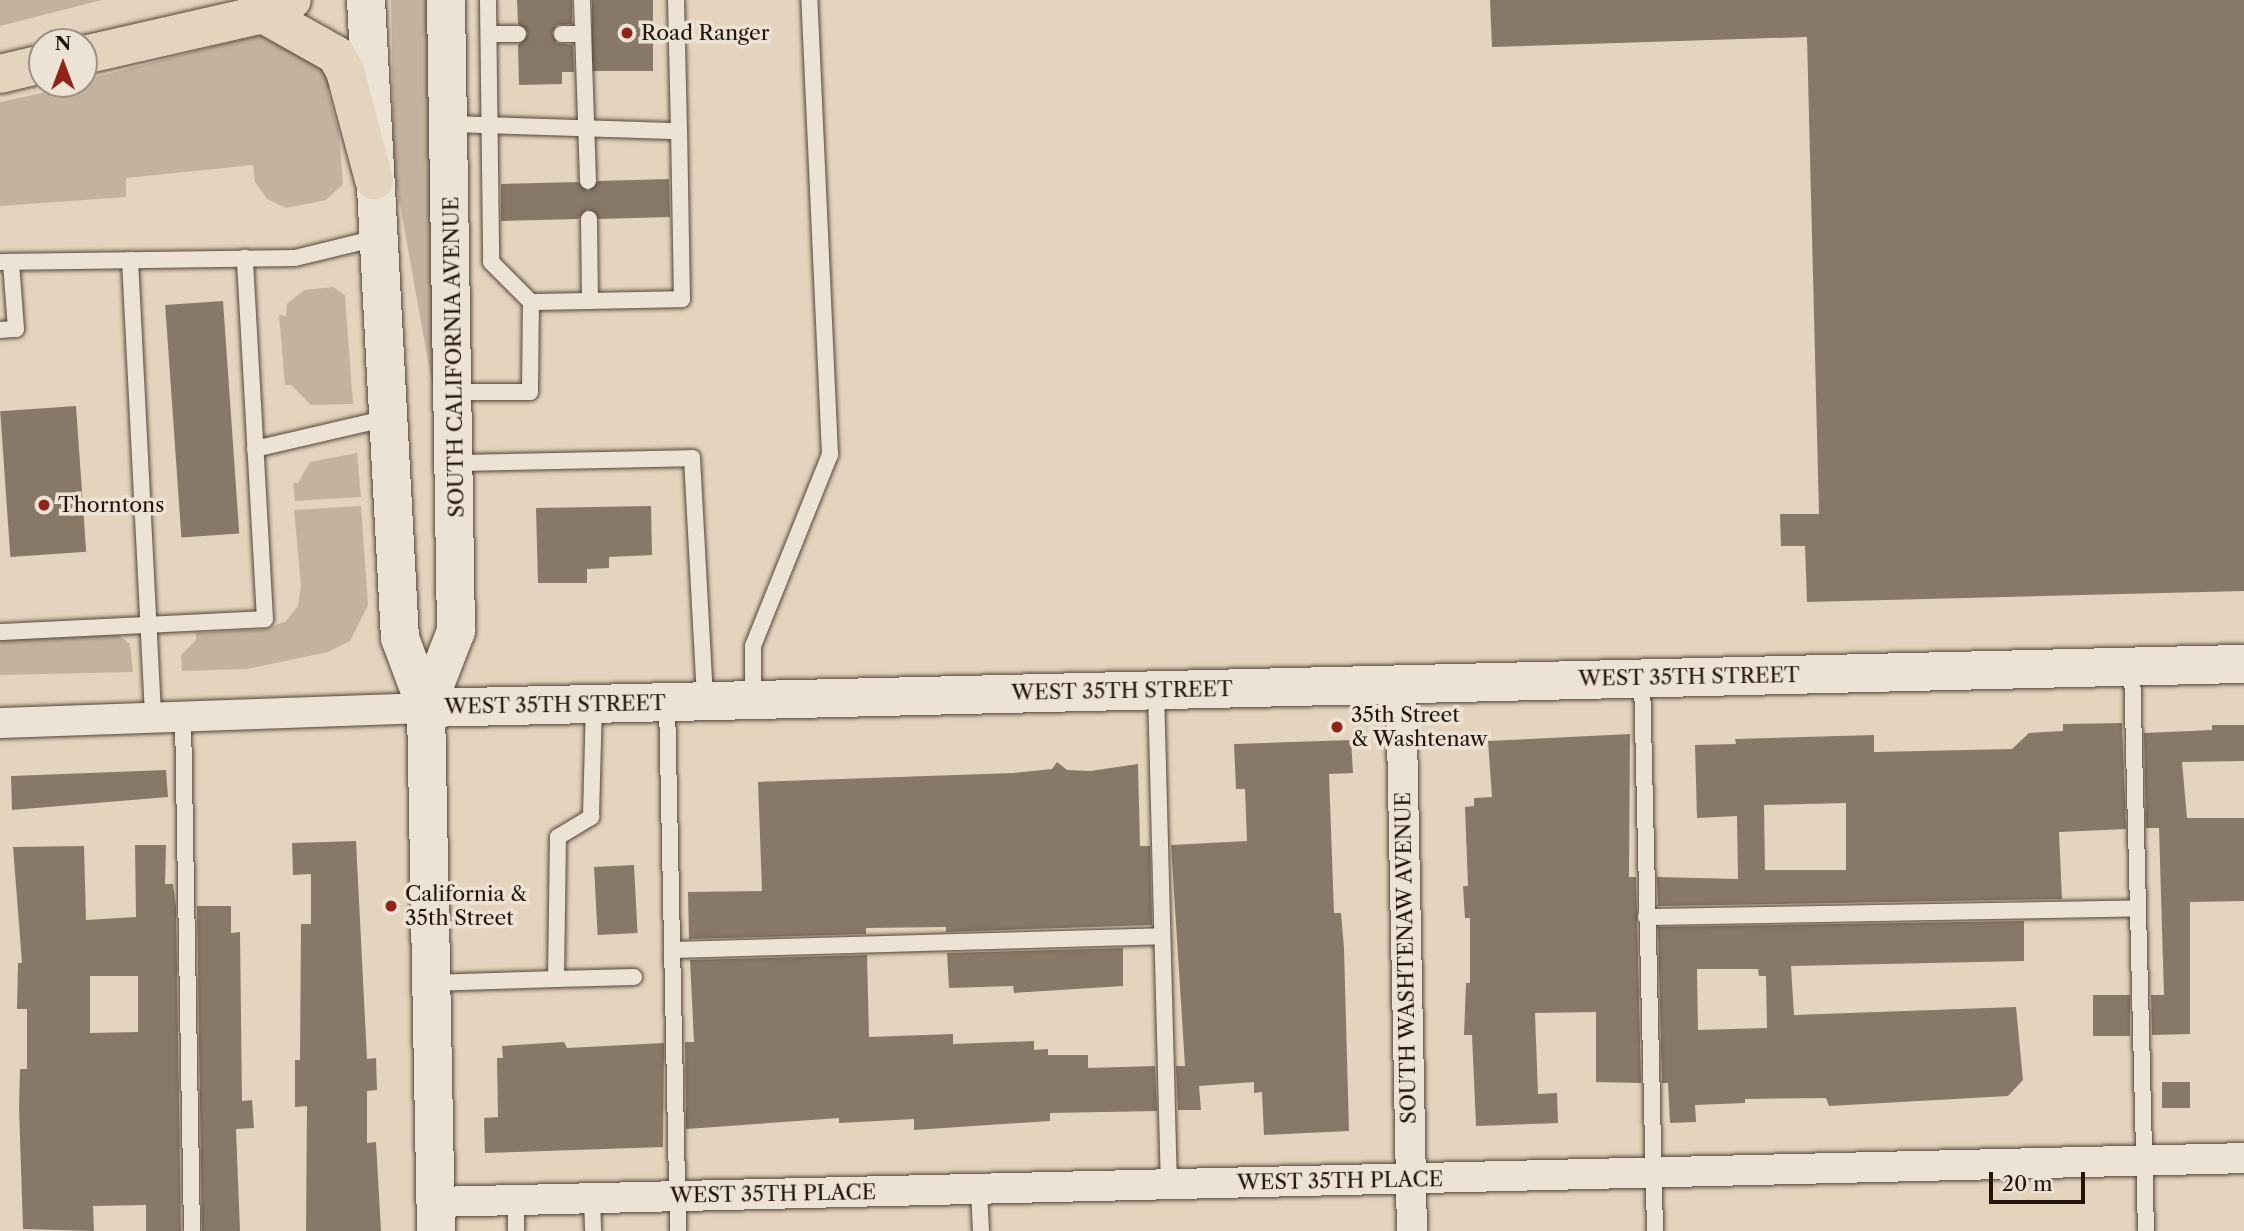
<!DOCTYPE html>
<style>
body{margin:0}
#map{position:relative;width:2244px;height:1231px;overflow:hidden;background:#e4d4bd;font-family:"Libre Caslon Text",serif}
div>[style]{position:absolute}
.green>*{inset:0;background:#c3b39e}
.building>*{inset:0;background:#877867;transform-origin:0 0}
.roads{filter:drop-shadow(0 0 2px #524436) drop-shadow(0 0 2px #524436)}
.service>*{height:16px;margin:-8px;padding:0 8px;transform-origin:8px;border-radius:8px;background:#ede3d4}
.minor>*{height:30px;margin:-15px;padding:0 15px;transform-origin:15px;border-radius:15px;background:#ede3d4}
.secondary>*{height:38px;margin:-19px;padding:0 19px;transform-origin:19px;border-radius:19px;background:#ede3d4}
.motorway>*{height:38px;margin:-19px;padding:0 19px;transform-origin:19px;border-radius:19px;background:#e4d4bd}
.dots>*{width:19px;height:19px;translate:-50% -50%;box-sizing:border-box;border:4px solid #ede3d4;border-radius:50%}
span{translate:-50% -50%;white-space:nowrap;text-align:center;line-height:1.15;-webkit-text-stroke:7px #ede3d4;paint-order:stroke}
.poi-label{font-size:21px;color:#221409}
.left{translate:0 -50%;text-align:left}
.street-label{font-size:21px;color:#221409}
.north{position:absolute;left:28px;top:28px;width:70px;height:70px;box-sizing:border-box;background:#ede3d4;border:2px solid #9c9083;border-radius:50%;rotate:0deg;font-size:19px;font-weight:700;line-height:28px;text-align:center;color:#221409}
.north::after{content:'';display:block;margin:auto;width:24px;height:32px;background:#8f2418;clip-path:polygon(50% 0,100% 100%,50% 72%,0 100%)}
.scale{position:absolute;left:1989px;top:1172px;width:96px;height:32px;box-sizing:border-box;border:4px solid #221409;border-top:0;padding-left:9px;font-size:21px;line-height:24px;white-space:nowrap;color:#221409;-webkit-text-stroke:5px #ede3d4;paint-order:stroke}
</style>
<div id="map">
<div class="green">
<div style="clip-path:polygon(0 0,102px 0,0 26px)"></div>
<div style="clip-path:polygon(391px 0,429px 0,437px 411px,394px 171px)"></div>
<div style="clip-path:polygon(255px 36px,285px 37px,340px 85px,327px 89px,339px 132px,343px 184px,326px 200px,286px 208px,267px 199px,255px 182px,253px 165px,126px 178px,126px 197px,0 206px,0 102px,84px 84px,84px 80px)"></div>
<div style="clip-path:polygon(333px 287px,345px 295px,353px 404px,311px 405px,291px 385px,285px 385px,279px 315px,286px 316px,287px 304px,304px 290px)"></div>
<div style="clip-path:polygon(357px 453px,361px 497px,295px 501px,293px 483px,298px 483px,310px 462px)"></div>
<div style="clip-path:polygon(361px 506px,368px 605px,350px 641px,328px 652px,247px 669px,182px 671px,181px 655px,196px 640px,196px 633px,266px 629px,286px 621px,298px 606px,301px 586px,294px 510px)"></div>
<div style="clip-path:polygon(117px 634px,130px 644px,133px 672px,0 675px,0 637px)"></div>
</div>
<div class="building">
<div style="clip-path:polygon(517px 0,572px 0,572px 24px,557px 25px,552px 33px,557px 43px,573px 45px,574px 72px,562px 72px,562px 84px,519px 85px,518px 45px,528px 33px,518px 24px)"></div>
<div style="left:592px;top:0;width:61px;height:71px"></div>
<div style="clip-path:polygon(1490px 0,2244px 0,2244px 591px,1807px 602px,1805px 546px,1781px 546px,1780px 514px,1819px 514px,1807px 37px,1492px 47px)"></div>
<div style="clip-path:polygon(669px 179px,670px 217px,599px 219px,588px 209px,578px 219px,501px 221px,501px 184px,578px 182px,588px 191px,598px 181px)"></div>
<div style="left:223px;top:301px;width:233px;height:58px;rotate:86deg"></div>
<div style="left:76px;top:406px;width:146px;height:76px;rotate:86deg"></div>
<div style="clip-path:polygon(651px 506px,652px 555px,609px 557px,609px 568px,587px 569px,587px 583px,538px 583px,536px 508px)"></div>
<div style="clip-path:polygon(evenodd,2122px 723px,2126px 829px,2059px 832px,2062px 899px,1658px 906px,1657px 877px,1738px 879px,1737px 816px,1697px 818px,1695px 745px,1736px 744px,1735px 739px,1874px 735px,1874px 752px,2012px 749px,2029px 733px,2063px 731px,2063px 724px,2122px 723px,1846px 803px,1846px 870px,1765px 870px,1764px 805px,1846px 803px)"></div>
<div style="clip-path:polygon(2212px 725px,2244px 725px,2244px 761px,2182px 762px,2187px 818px,2244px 818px,2244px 901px,2190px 902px,2190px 1034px,2152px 1035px,2151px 995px,2164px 995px,2159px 828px,2146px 828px,2144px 733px,2212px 730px)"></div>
<div style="clip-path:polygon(1630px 734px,1629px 877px,1636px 877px,1641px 1083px,1596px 1082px,1596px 1012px,1535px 1013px,1538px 1094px,1557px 1093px,1558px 1123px,1476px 1126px,1472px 1035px,1464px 1035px,1466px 983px,1470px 983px,1470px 918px,1465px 918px,1463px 886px,1468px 886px,1465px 807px,1474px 806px,1474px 798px,1492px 797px,1488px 741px)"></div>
<div style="clip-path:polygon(1351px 740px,1353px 773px,1329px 774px,1334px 913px,1341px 913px,1344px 948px,1349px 1131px,1264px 1135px,1262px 1092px,1254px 1093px,1254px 1082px,1199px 1086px,1201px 1110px,1178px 1110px,1176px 1066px,1185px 1066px,1171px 845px,1247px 841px,1245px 789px,1236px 789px,1234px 744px)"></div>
<div style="clip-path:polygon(1057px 762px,1067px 770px,1090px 771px,1138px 764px,1140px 846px,1150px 846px,1152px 925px,946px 932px,946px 927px,866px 928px,866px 934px,689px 939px,688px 892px,762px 891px,758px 782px,1013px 773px,1052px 769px)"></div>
<div style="clip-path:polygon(166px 770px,168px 797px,12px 810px,11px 776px)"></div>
<div style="clip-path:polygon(356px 841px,367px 1059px,376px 1058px,377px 1090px,367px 1091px,367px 1143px,376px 1142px,381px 1231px,306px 1231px,307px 1106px,295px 1107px,295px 1060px,300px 1060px,301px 924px,311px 924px,311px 874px,293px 875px,292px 843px)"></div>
<div style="clip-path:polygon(evenodd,135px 845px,166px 845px,165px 884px,173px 884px,176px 907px,181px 1231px,146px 1231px,146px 1205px,93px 1206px,94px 1231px,23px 1229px,19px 1107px,20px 1069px,27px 1069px,27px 1009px,17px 1009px,18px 963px,22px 963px,13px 847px,84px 846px,86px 920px,136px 917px,135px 845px,90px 976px,138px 976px,138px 1032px,90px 1033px,90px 976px)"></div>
<div style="left:634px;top:865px;width:68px;height:40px;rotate:87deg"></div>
<div style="clip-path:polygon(197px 906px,231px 906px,231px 933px,240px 932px,242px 1101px,252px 1100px,254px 1128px,236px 1129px,240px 1231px,202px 1231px)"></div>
<div style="clip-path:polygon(evenodd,2024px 921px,2024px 961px,1791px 966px,1794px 1015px,2016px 1007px,2023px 1080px,2008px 1096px,1829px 1106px,1826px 1098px,1745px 1099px,1745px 1103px,1695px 1105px,1696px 1122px,1670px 1123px,1668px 1083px,1662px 1083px,1658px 927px,2024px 921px,1697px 969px,1758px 969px,1759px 976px,1766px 976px,1767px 1028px,1698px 1030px,1697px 969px)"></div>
<div style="clip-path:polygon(1123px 948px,1123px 986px,1014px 993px,1013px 986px,949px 988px,947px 953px)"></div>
<div style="clip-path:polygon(867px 955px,869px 1037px,953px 1034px,953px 1044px,1034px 1041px,1034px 1050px,1048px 1049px,1048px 1055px,1088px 1055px,1088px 1068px,1155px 1066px,1157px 1111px,1050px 1113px,1050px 1121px,914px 1130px,914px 1119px,839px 1123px,839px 1118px,686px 1129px,685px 1042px,694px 1042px,690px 960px)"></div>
<div style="left:2093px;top:995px;width:37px;height:41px"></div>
<div style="clip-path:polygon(564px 1042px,567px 1048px,664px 1043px,663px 1147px,485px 1153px,484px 1118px,498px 1117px,497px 1058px,503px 1058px,502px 1046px)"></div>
<div style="left:2162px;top:1082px;width:28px;height:26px"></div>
</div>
<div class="roads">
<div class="service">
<div style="left:488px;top:0;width:262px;rotate:89.3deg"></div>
<div style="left:491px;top:262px;width:57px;rotate:45deg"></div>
<div style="left:582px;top:0;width:181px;rotate:88.1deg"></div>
<div style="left:489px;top:34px;width:29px"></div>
<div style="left:562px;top:34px;width:21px"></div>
<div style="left:451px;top:124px;width:228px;rotate:1.8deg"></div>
<div style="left:679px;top:131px;width:131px;rotate:-91.3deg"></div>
<div style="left:589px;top:219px;width:82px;rotate:89.3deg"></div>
<div style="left:130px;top:260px;width:459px;rotate:87.1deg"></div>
<div style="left:0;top:262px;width:295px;rotate:-0.8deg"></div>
<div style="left:295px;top:258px;width:84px;rotate:-13.7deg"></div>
<div style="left:0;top:330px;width:16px;rotate:-4deg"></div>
<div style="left:16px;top:329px;width:67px;rotate:-94.3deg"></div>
<div style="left:455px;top:392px;width:75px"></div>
<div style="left:530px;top:392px;width:90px;rotate:-89.4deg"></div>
<div style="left:531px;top:302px;width:151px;rotate:-1.1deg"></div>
<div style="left:682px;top:299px;width:168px;rotate:-91deg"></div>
<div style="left:255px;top:449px;width:137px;rotate:-13.1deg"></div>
<div style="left:456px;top:463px;width:236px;rotate:-1.2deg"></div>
<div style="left:692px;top:458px;width:243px;rotate:86.9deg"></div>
<div style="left:0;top:632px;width:265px;rotate:-2.8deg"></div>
<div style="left:265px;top:619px;width:362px;rotate:-93.2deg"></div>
<div style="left:2132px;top:667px;width:564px;rotate:88.58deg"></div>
<div style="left:1642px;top:679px;width:552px;rotate:88.65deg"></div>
<div style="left:1156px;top:691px;width:494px;rotate:88.5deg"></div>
<div style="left:753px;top:700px;width:54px;rotate:-90deg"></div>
<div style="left:753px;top:646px;width:207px;rotate:-68.1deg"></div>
<div style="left:830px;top:454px;width:454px;rotate:-92.6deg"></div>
<div style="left:667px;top:702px;width:529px;rotate:88.81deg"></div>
<div style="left:183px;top:717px;width:514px;rotate:89deg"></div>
<div style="left:1646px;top:917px;width:492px;rotate:-1deg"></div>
<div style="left:672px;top:950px;width:490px;rotate:-1.6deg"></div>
<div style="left:556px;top:979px;width:78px;rotate:-1.5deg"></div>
<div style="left:431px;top:983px;width:125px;rotate:-1.8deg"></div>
<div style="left:556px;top:979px;width:142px;rotate:-89.2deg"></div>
<div style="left:558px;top:837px;width:39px;rotate:-31deg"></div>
<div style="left:591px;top:817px;width:113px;rotate:-88.5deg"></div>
<div style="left:979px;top:1189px;width:42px;rotate:87.3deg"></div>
<div style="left:592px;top:1199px;width:32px;rotate:88deg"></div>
<div style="left:516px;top:1201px;width:30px;rotate:90deg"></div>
</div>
<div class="minor">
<div style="left:1401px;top:685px;width:546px;rotate:88.85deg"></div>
<div style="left:0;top:723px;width:426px;rotate:-2deg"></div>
<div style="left:435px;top:1202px;width:1810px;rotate:-1.39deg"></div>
</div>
<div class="secondary">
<div style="left:366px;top:0;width:639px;rotate:86.95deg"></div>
<div style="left:400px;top:638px;width:75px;rotate:69.6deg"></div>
<div style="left:426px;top:708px;width:523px;rotate:88.9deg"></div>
<div style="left:426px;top:708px;width:1819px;rotate:-1.39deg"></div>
<div style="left:426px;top:708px;width:83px;rotate:-68.7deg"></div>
<div style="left:456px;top:631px;width:631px;rotate:-90.91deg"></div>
</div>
<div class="motorway">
<div style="left:263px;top:14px;width:84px;rotate:29.3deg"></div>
<div style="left:336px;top:55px;width:18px;rotate:61deg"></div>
<div style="left:345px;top:71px;width:113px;rotate:75.1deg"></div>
<div style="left:84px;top:55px;width:184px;rotate:-12.9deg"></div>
<div style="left:263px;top:14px;width:32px;rotate:-26deg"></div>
<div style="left:0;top:74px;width:43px;rotate:-13.4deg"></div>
</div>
</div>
<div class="dots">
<div style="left:627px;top:33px;background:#8f2418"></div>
<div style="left:44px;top:505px;background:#8f2418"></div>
<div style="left:1337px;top:727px;background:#8f2418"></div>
<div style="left:391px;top:906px;background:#8f2418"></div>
</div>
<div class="poi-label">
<span class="left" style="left:641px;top:33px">Road Ranger</span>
<span class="left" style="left:58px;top:505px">Thorntons</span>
<span class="left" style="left:1351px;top:727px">35th Street<br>&amp; Washtenaw</span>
<span class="left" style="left:405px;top:906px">California &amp;<br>35th Street</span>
</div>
<div class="street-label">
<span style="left:454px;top:357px;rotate:-91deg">SOUTH CALIFORNIA AVENUE</span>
<span style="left:1689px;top:677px;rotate:-1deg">WEST 35TH STREET</span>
<span style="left:1122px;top:691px;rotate:-1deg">WEST 35TH STREET</span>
<span style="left:555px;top:705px;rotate:-1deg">WEST 35TH STREET</span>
<span style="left:1406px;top:958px;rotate:-91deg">SOUTH WASHTENAW AVENUE</span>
<span style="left:1340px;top:1181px;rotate:-1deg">WEST 35TH PLACE</span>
<span style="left:773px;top:1194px;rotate:-1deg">WEST 35TH PLACE</span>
</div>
<div class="north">N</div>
<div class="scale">20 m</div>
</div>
